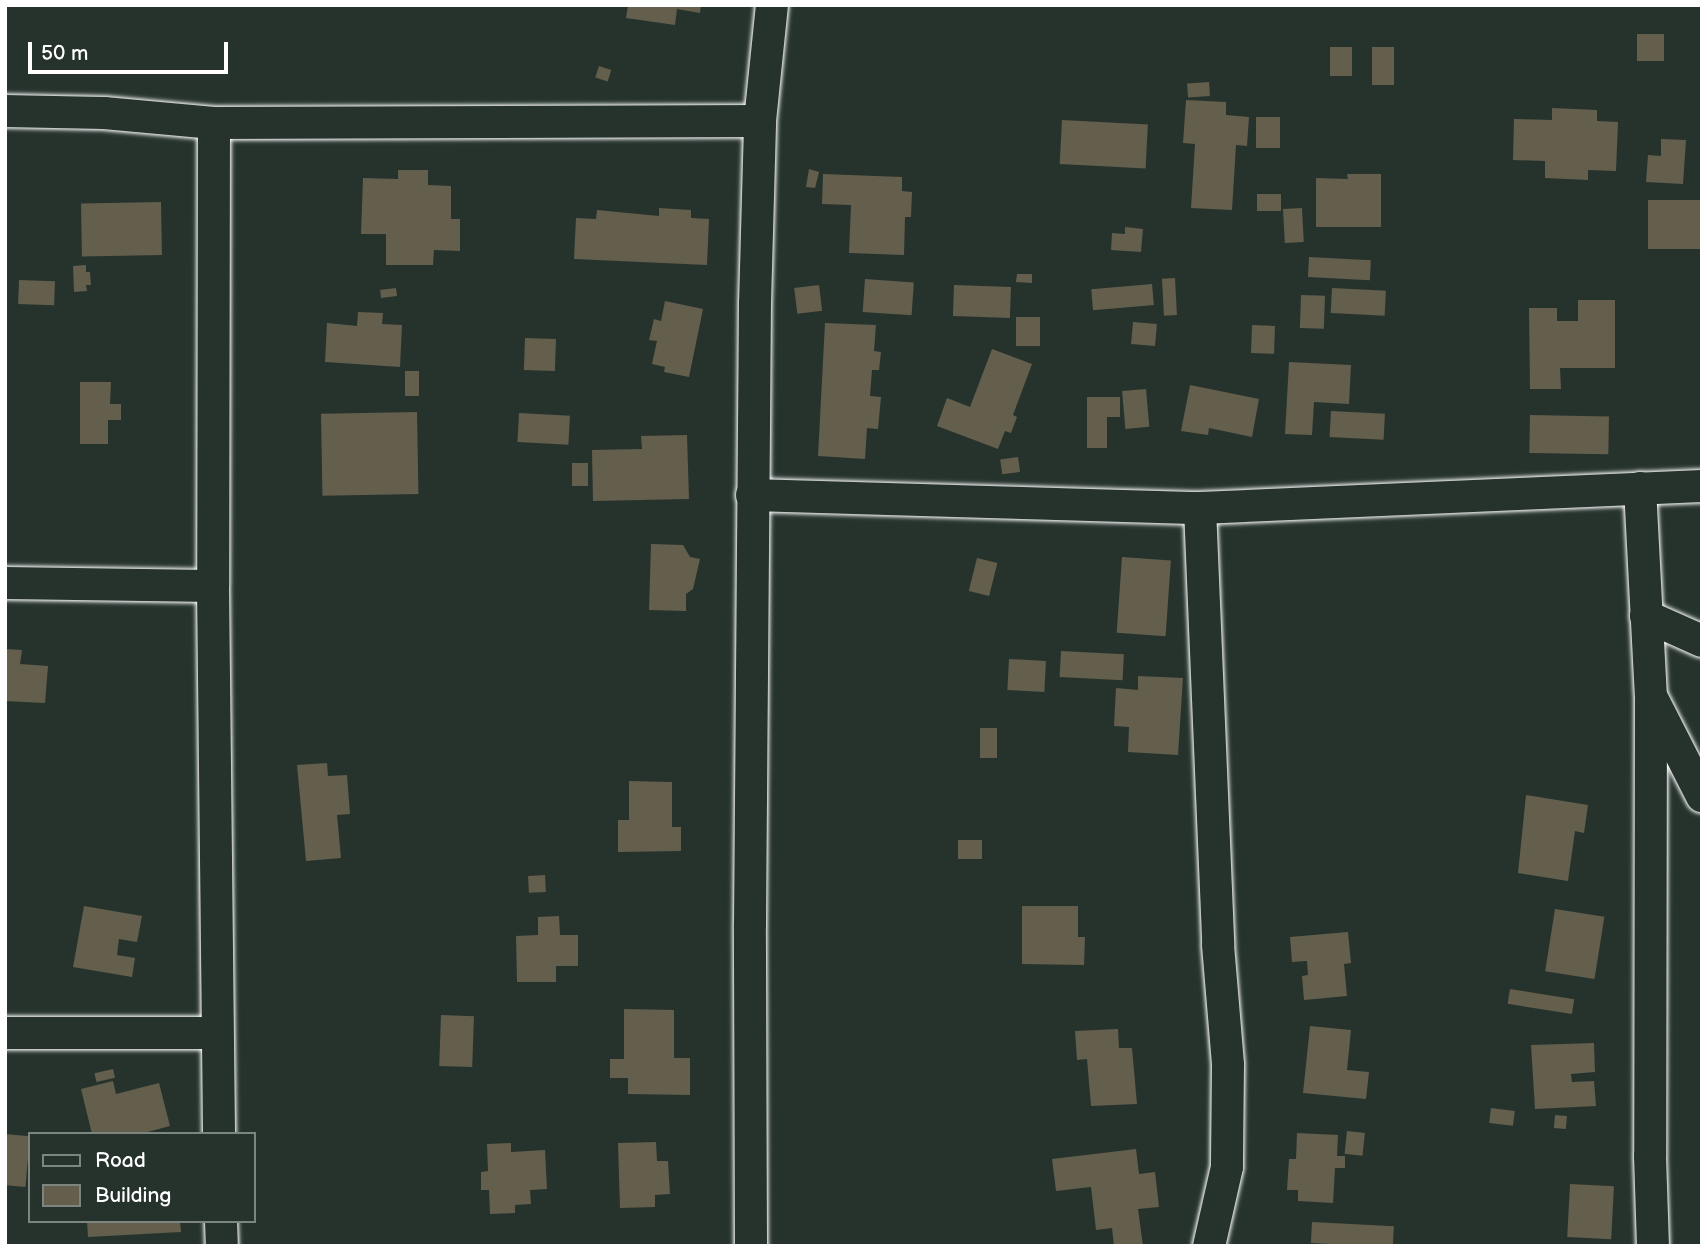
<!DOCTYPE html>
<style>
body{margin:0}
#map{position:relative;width:1707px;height:1251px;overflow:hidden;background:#26332d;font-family:"Balsamiq Sans",sans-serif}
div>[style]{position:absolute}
.building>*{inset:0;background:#645e4d;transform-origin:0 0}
.roads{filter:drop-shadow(0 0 2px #fff) drop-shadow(0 0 2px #fff)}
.minor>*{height:32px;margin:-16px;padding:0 16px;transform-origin:16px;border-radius:16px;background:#26332d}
span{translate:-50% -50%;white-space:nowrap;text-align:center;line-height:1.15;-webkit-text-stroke:6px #26332d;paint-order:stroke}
.frame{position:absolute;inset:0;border:7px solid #fff;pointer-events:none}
.legend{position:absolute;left:28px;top:1132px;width:228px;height:91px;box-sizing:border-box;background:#26332d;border:2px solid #7d8581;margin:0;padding:9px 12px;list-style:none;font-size:21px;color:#fff}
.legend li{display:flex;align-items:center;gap:14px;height:35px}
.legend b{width:35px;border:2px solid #7d8581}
.scale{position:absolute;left:28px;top:42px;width:200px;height:32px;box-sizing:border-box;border:4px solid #fff;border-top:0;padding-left:9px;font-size:21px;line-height:24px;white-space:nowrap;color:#fff;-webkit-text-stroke:5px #26332d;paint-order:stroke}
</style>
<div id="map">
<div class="building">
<div style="clip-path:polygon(628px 5px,701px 5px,700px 13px,677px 9px,675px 25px,626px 18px)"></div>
<div style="left:1637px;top:34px;width:27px;height:27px"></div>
<div style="left:1330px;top:47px;width:22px;height:29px"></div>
<div style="left:1372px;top:47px;width:22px;height:38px"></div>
<div style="left:599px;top:66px;width:13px;height:12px;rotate:18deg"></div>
<div style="left:1209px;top:82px;width:14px;height:22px;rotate:86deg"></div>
<div style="clip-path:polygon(1186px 100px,1226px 102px,1226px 115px,1249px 117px,1247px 146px,1236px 145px,1232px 210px,1191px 208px,1195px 144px,1183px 143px)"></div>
<div style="clip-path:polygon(1552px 108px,1597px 110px,1597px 121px,1618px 122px,1616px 171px,1588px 170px,1588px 180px,1545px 178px,1545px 161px,1513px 160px,1514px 119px,1552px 120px)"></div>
<div style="left:1256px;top:117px;width:24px;height:31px"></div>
<div style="left:1062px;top:120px;width:86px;height:44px;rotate:3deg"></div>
<div style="clip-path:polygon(1661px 139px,1686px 140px,1683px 184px,1646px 182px,1648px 155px,1661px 156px)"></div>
<div style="clip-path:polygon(809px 169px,819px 172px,815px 188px,806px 187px)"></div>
<div style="clip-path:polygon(398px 170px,428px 170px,428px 185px,451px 186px,451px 219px,460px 219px,460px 251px,434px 250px,433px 265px,386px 265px,386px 234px,361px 234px,363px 178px,398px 179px)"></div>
<div style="clip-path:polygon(823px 174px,902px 177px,902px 191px,912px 192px,911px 217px,905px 217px,904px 255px,849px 253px,851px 205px,822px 204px)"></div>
<div style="clip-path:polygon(1347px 174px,1381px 174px,1381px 227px,1316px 227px,1316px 178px,1348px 179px)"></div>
<div style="left:1257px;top:194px;width:24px;height:17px"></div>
<div style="left:1648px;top:200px;width:54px;height:49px"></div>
<div style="left:161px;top:202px;width:53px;height:80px;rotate:89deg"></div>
<div style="clip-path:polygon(659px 208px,691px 210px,691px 218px,709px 219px,707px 265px,574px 259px,576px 218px,596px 219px,597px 210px,659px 216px)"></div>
<div style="left:1302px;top:208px;width:34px;height:19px;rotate:87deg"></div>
<div style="clip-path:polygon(1125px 227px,1143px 229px,1141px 252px,1111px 250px,1112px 233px,1125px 234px)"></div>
<div style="left:1309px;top:257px;width:62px;height:20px;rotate:3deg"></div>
<div style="clip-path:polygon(86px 265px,86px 272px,90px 272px,91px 285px,86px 285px,87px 291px,74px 292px,73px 266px)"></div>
<div style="clip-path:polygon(1017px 274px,1032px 274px,1032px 283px,1016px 282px)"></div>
<div style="left:1175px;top:278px;width:37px;height:13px;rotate:87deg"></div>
<div style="left:865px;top:279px;width:49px;height:33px;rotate:4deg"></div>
<div style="left:19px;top:280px;width:36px;height:24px;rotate:2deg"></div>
<div style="left:1152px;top:284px;width:21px;height:61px;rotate:85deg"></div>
<div style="left:819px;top:285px;width:26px;height:25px;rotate:83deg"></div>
<div style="left:954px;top:285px;width:57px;height:31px;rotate:2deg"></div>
<div style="left:396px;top:288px;width:8px;height:16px;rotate:83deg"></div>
<div style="left:1332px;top:288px;width:54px;height:25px;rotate:3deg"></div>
<div style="left:1301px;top:295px;width:24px;height:33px;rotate:2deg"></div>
<div style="clip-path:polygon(1578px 300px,1615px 300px,1615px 368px,1560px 368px,1561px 389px,1530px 389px,1529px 308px,1557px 308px,1557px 321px,1578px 321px)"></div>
<div style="clip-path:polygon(665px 301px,703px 309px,689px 377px,664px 372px,665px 367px,652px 364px,657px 341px,649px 340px,654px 319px,661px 321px)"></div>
<div style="clip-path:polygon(358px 312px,383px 313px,382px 324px,402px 325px,400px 367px,325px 362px,327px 323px,357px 326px)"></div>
<div style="left:1016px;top:317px;width:24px;height:29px"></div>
<div style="left:1133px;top:322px;width:24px;height:22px;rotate:5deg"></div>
<div style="clip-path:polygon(825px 323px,876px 325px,874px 351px,881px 352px,879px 370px,872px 370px,870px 396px,881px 397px,878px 429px,867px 428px,865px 459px,818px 456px)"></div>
<div style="left:1252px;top:325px;width:23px;height:28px;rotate:2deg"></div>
<div style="left:525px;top:338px;width:31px;height:32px;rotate:2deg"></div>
<div style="clip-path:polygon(992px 349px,1032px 364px,1013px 415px,1017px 417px,1011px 433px,1005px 431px,998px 449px,937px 426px,947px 398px,970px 407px)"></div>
<div style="clip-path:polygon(1289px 362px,1351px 365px,1349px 404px,1314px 402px,1312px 435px,1285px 434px)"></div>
<div style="left:405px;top:371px;width:14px;height:25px"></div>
<div style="clip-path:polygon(80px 382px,111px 382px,110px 404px,121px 404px,121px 420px,108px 420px,108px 444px,80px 444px)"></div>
<div style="clip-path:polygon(1190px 385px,1259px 399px,1252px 437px,1209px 428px,1208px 435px,1181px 431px)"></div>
<div style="left:1146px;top:389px;width:38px;height:24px;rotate:85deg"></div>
<div style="clip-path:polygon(1087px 397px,1120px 397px,1120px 417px,1107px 417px,1107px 448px,1087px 448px)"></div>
<div style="left:1331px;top:411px;width:54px;height:26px;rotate:3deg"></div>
<div style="left:417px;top:412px;width:82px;height:96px;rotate:89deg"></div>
<div style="left:519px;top:413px;width:51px;height:29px;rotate:3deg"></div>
<div style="left:1530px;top:415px;width:79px;height:38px;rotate:1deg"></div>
<div style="clip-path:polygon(687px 435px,689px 499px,593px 501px,592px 450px,642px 449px,641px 436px)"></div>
<div style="left:1018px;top:457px;width:15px;height:18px;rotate:82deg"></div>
<div style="left:572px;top:463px;width:16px;height:23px"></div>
<div style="clip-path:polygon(651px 544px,683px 545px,690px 557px,700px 559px,693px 589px,686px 594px,686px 611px,649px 610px)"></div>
<div style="left:1122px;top:557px;width:49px;height:76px;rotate:4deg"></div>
<div style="left:977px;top:558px;width:21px;height:34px;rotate:14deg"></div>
<div style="clip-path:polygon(5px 649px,22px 650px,20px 664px,48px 666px,45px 703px,5px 701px)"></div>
<div style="left:1061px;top:651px;width:63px;height:26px;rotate:3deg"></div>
<div style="left:1009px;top:659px;width:37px;height:31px;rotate:3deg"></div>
<div style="clip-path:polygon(1138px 676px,1183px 678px,1178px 755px,1128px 752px,1129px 727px,1114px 726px,1116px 688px,1138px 690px)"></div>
<div style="left:980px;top:728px;width:17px;height:30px"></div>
<div style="clip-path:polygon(327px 763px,328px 776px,347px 775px,350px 814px,337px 815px,341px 858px,306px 861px,297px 765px)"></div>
<div style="clip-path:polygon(629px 781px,672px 782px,672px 827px,681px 827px,681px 851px,618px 852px,618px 820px,629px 820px)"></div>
<div style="clip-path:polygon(1526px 795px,1588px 805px,1584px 833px,1575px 831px,1568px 881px,1518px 873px)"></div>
<div style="left:982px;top:840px;width:19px;height:24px;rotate:90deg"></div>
<div style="left:545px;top:875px;width:17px;height:17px;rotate:87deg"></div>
<div style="clip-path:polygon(84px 906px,142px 916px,137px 942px,119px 939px,117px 955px,135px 958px,132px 977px,73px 967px)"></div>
<div style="clip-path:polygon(1022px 906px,1078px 906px,1078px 937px,1085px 937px,1084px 965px,1022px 964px)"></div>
<div style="left:1555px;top:909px;width:50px;height:63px;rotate:9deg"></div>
<div style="clip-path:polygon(559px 916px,560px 935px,578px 935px,578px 966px,556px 966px,556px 982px,517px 982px,516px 936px,538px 935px,538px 917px)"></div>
<div style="clip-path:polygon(1348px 932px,1351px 963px,1344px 964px,1347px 996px,1304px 1000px,1302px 976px,1308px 975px,1307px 961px,1292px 962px,1290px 937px)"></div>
<div style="left:1510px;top:989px;width:65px;height:15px;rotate:9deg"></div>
<div style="clip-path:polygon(624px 1009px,674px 1010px,674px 1058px,690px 1058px,690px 1095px,628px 1094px,628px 1078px,610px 1078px,610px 1059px,624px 1059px)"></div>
<div style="left:441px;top:1015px;width:33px;height:51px;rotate:2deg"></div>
<div style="clip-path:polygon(1310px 1026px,1351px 1030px,1347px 1070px,1369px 1072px,1366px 1099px,1303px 1093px)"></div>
<div style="clip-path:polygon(1118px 1029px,1119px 1048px,1132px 1048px,1137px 1104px,1091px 1106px,1087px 1059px,1077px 1060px,1075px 1031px)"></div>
<div style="clip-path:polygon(1594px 1043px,1595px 1072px,1571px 1074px,1572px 1082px,1594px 1081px,1596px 1106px,1535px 1109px,1531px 1045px)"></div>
<div style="left:113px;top:1069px;width:9px;height:19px;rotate:77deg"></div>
<div style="clip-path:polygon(113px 1081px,116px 1094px,159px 1083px,170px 1126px,140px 1134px,92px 1134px,81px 1089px)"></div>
<div style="left:1491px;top:1108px;width:24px;height:15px;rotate:7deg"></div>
<div style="left:1555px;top:1115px;width:12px;height:13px;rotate:5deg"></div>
<div style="left:1347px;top:1131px;width:18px;height:23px;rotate:6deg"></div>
<div style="clip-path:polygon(1297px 1133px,1338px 1135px,1337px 1156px,1345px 1156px,1345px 1168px,1335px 1168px,1333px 1203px,1298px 1201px,1298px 1190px,1287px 1190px,1289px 1159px,1296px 1159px)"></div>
<div style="left:5px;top:1134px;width:25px;height:51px;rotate:5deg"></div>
<div style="clip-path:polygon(656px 1142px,657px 1161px,668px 1161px,670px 1194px,655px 1195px,655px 1207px,620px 1208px,618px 1143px)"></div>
<div style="clip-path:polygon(511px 1143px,511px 1152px,545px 1150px,547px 1189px,530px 1190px,531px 1204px,515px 1205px,515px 1213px,490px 1214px,489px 1190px,481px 1190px,481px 1172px,488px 1171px,487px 1144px)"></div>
<div style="clip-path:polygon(1136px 1149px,1139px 1174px,1155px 1172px,1159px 1207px,1138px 1209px,1143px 1246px,1114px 1246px,1112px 1228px,1096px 1230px,1091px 1187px,1056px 1191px,1052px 1159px)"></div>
<div style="left:1570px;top:1184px;width:44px;height:53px;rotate:3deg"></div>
<div style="clip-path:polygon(87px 1221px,180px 1221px,181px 1232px,88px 1237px)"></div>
<div style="left:1312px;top:1222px;width:82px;height:21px;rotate:3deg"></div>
</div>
<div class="roads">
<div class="minor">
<div style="left:5px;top:111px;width:99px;rotate:1.2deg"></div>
<div style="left:104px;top:113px;width:110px;rotate:5.2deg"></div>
<div style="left:214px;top:123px;width:546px;rotate:-0.21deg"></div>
<div style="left:214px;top:123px;width:463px;rotate:90.1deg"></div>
<div style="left:213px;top:586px;width:548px;rotate:89.37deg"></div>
<div style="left:1640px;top:488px;width:208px;rotate:87deg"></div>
<div style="left:1651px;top:696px;width:460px;rotate:90.1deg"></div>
<div style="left:1650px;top:1156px;width:90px;rotate:88.1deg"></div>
<div style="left:752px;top:495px;width:448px;rotate:1.7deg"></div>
<div style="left:1200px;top:508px;width:502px;rotate:-2.51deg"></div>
<div style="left:1200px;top:508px;width:437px;rotate:87.6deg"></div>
<div style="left:1218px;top:945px;width:120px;rotate:85.2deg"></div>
<div style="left:1228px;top:1065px;width:102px;rotate:90.6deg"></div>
<div style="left:1227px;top:1167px;width:81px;rotate:102.8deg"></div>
<div style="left:5px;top:583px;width:208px;rotate:0.8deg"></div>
<div style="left:1646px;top:616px;width:61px;rotate:24.1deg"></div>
<div style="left:1653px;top:700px;width:108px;rotate:63deg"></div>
<div style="left:5px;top:1033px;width:210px"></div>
<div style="left:221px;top:1221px;width:25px;rotate:88deg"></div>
<div style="left:751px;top:1246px;width:322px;rotate:-90.2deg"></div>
<div style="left:750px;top:924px;width:620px;rotate:-89.54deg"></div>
<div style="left:755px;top:304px;width:183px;rotate:-88.4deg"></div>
<div style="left:760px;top:121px;width:117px;rotate:-84.1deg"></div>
</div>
</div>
<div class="frame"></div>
<ul class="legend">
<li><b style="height:9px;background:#26332d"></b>Road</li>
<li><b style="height:19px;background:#645e4d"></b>Building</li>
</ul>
<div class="scale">50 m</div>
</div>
